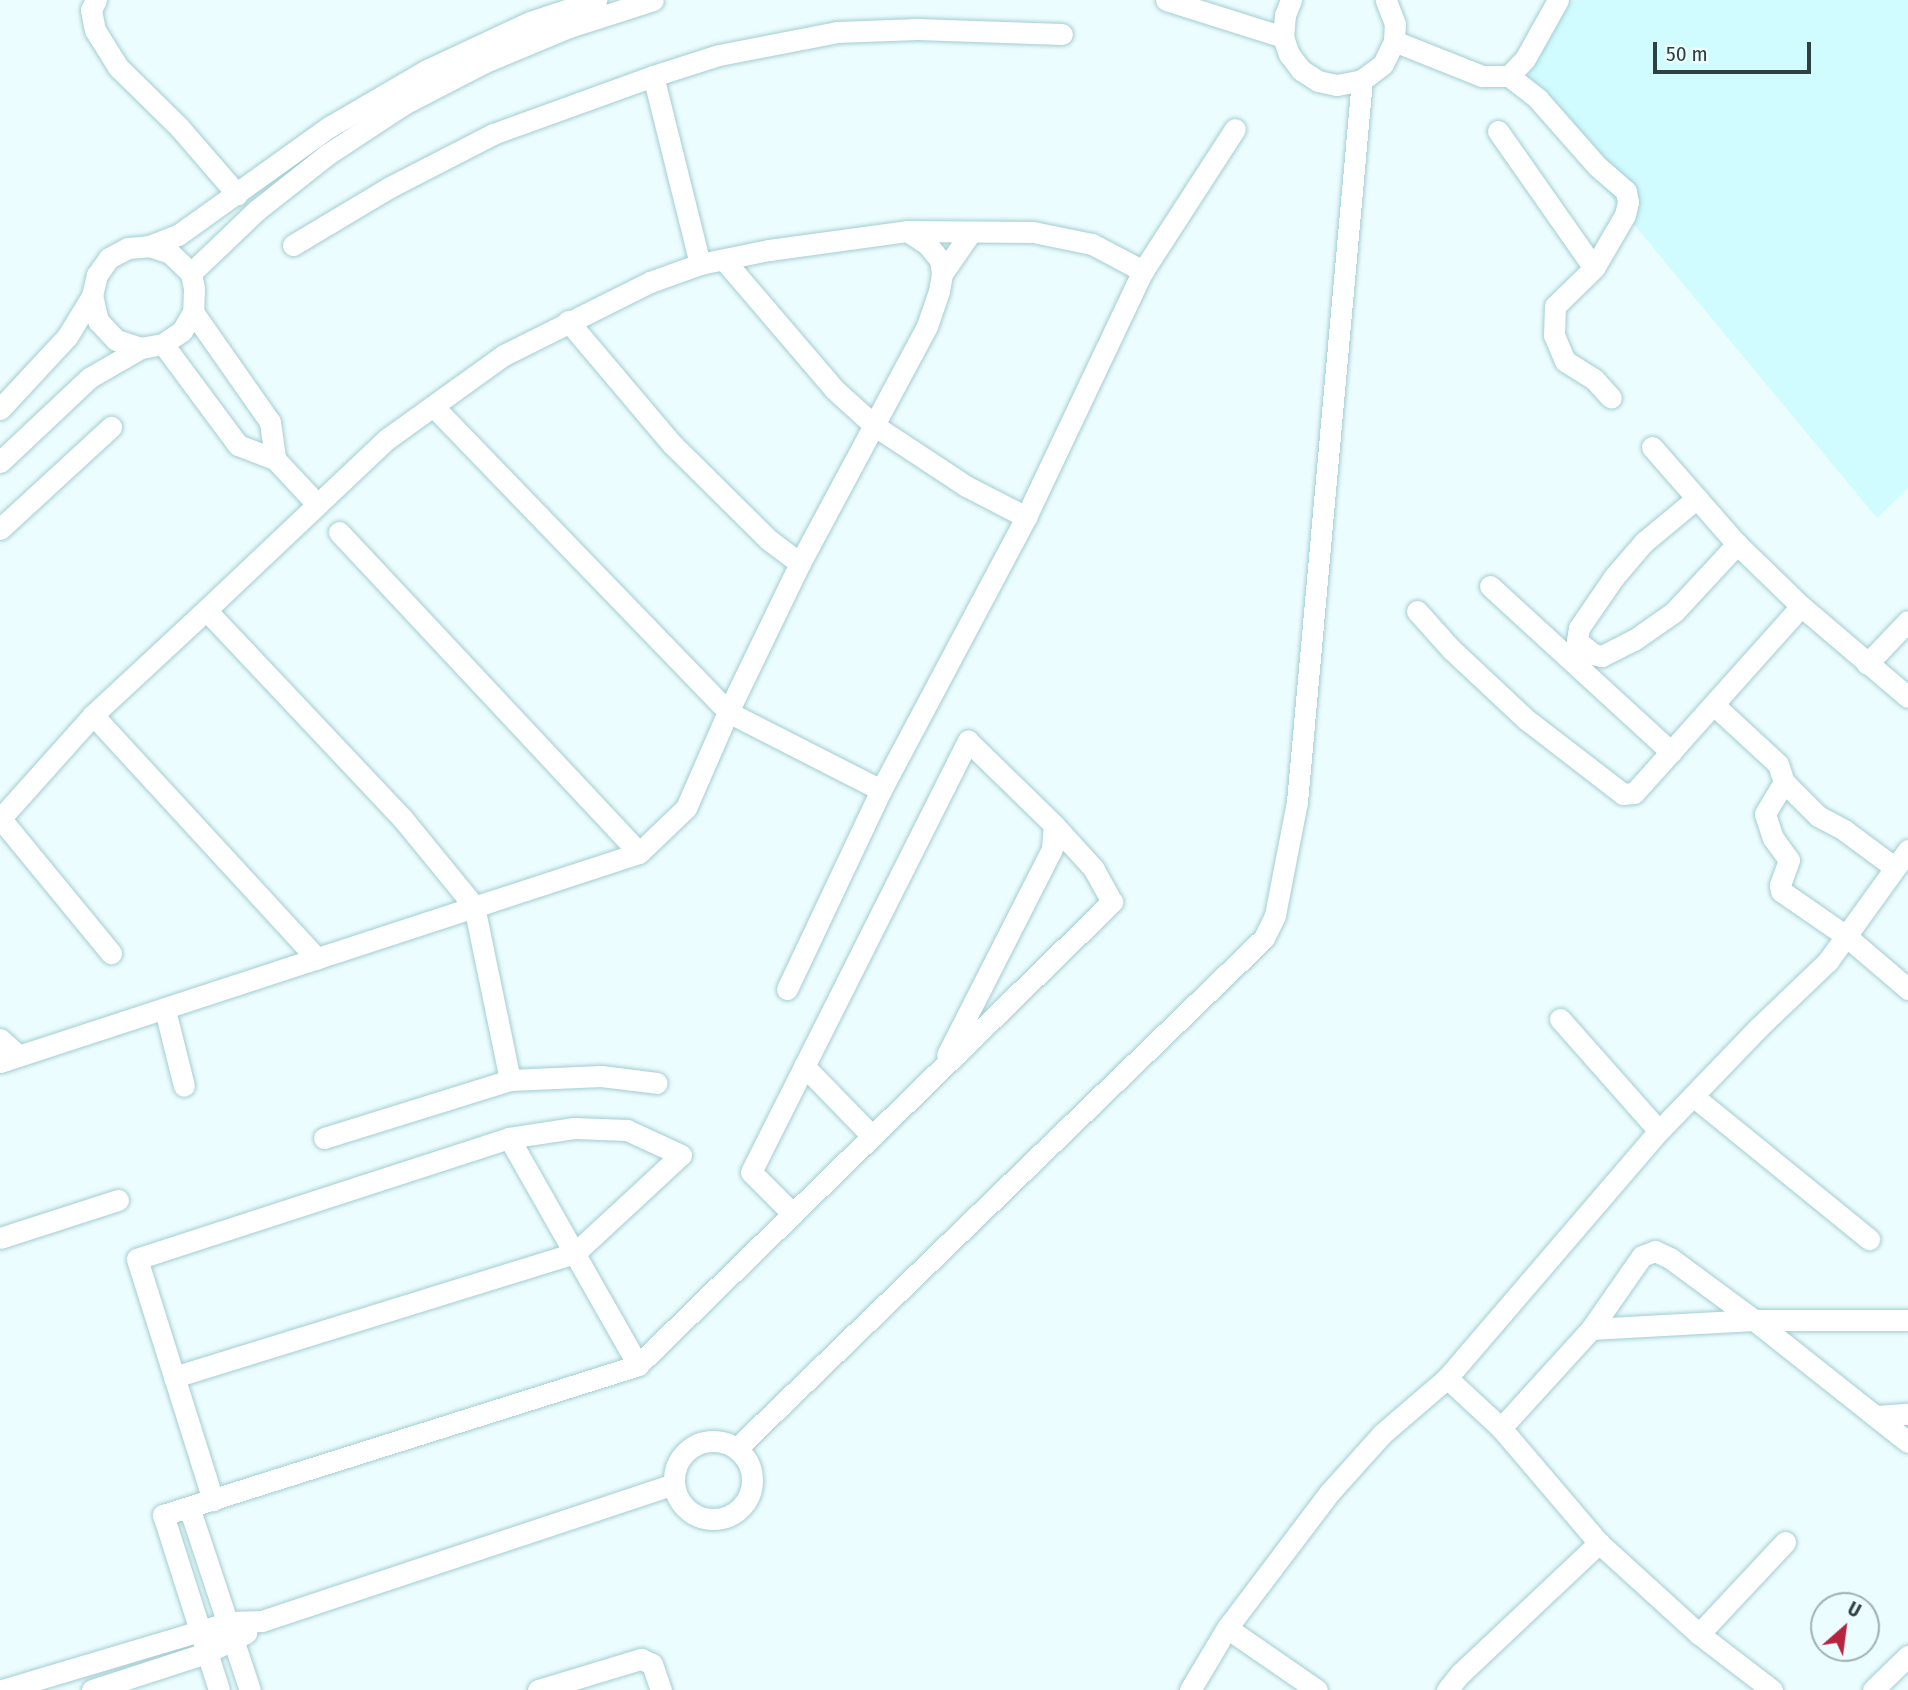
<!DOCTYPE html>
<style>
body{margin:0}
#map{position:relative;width:1908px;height:1690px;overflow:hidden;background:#ecfdff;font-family:"Fira Sans Condensed",sans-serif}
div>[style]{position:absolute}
.built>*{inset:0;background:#d0fbff}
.roads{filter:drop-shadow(0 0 2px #a3cdd1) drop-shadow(0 0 2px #a3cdd1)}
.street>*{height:21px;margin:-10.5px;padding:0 10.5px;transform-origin:10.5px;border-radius:10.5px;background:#fff}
.street>.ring{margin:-10.5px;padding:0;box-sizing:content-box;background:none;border:21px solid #fff;border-radius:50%}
span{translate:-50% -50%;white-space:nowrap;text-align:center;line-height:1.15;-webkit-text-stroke:5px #ecfdff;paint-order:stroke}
.north{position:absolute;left:1810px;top:1592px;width:70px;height:70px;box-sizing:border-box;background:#ecfdff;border:2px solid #a0b1b3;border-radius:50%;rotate:28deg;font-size:19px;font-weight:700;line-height:28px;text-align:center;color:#2f4042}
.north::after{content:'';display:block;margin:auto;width:24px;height:32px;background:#b6243f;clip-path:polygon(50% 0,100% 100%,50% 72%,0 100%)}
.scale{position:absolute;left:1653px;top:42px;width:158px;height:32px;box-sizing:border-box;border:4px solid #2f4042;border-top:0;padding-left:9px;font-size:21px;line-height:24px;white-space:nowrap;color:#2f4042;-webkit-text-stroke:5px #ecfdff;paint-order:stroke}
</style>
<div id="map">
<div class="built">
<div style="clip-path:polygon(1568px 0,1908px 0,1908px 488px,1877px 518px,1521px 88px)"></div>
</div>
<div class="roads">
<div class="street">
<div style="left:96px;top:0;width:11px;rotate:117deg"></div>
<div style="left:91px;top:10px;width:20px;rotate:79deg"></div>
<div style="left:95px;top:30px;width:44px;rotate:58.1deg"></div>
<div style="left:118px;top:67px;width:86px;rotate:44.5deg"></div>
<div style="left:179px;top:127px;width:89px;rotate:49.1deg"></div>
<div style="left:1166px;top:0;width:123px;rotate:17.5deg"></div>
<div style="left:1291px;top:0;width:16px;rotate:112deg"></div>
<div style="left:1285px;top:15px;width:22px;rotate:95deg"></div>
<div style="left:1283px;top:37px;width:18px;rotate:71deg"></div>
<div style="left:1289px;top:54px;width:20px;rotate:53deg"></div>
<div style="left:1301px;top:70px;width:20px;rotate:33deg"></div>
<div style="left:1318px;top:81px;width:19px;rotate:12deg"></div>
<div style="left:1337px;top:85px;width:25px;rotate:-11deg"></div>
<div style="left:1362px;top:80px;width:26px;rotate:-37deg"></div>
<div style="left:1383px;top:64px;width:25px;rotate:-64deg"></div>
<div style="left:1394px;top:41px;width:17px;rotate:-87deg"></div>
<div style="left:1395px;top:24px;width:26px;rotate:-111deg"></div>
<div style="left:1394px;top:41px;width:95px;rotate:21.7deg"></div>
<div style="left:1482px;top:76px;width:27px"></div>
<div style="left:1509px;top:76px;width:37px;rotate:38deg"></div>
<div style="left:1538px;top:99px;width:89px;rotate:48.6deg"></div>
<div style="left:1597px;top:166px;width:38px;rotate:41deg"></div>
<div style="left:1626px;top:191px;width:11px;rotate:80deg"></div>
<div style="left:1628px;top:202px;width:13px;rotate:103deg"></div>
<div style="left:1625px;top:215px;width:61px;rotate:120.3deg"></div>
<div style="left:1509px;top:76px;width:23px;rotate:-47deg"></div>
<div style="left:1525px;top:59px;width:68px;rotate:-60.8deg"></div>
<div style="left:1498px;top:131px;width:167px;rotate:55deg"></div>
<div style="left:1594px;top:268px;width:54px;rotate:135.7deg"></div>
<div style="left:1555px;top:306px;width:29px;rotate:92deg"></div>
<div style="left:1554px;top:335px;width:28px;rotate:67deg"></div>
<div style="left:1565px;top:361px;width:34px;rotate:32deg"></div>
<div style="left:1594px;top:379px;width:25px;rotate:48deg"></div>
<div style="left:293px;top:245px;width:113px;rotate:-30.9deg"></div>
<div style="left:390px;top:187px;width:116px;rotate:-27.2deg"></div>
<div style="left:493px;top:134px;width:170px;rotate:-19.9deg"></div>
<div style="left:149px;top:246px;width:22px;rotate:18deg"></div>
<div style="left:170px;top:253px;width:29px;rotate:44deg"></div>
<div style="left:191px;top:273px;width:16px;rotate:79deg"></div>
<div style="left:194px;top:289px;width:23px;rotate:92deg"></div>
<div style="left:193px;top:312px;width:22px;rotate:120deg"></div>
<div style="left:182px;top:331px;width:23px;rotate:146deg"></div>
<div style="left:163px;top:344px;width:22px;rotate:170deg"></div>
<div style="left:141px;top:348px;width:26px;rotate:-162deg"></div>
<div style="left:116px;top:340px;width:26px;rotate:-133deg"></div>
<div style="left:98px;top:321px;width:26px;rotate:-103deg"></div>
<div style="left:92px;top:296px;width:22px;rotate:-77deg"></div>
<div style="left:97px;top:275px;width:21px;rotate:-55deg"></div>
<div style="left:109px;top:258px;width:21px;rotate:-28deg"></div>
<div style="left:128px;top:248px;width:21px;rotate:-5deg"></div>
<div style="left:149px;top:246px;width:31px;rotate:-21deg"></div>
<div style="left:178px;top:235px;width:186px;rotate:-35.6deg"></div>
<div style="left:329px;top:127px;width:113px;rotate:-30.2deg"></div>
<div style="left:427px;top:70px;width:114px;rotate:-25deg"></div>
<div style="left:530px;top:22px;width:70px;rotate:-18.4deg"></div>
<div style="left:724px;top:260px;width:170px;rotate:49.5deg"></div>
<div style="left:834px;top:389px;width:55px;rotate:42.1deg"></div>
<div style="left:875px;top:426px;width:109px;rotate:33.4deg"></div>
<div style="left:966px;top:486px;width:68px;rotate:27.3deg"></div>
<div style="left:700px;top:264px;width:194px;rotate:-104deg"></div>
<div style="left:653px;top:76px;width:69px;rotate:-17.7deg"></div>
<div style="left:719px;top:55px;width:120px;rotate:-11deg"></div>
<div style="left:837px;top:32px;width:80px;rotate:-2.1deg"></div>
<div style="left:917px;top:29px;width:145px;rotate:2deg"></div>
<div style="left:191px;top:273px;width:91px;rotate:-43.7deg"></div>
<div style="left:257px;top:210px;width:90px;rotate:-38.3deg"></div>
<div style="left:328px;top:154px;width:91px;rotate:-33.3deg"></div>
<div style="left:404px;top:104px;width:91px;rotate:-27.4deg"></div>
<div style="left:485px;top:62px;width:91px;rotate:-22.6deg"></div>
<div style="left:569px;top:27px;width:88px;rotate:-17.8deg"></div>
<div style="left:942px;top:274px;width:51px;rotate:-55.4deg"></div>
<div style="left:193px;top:312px;width:134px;rotate:55deg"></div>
<div style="left:270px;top:422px;width:37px;rotate:82deg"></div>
<div style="left:568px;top:321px;width:161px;rotate:49.8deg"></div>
<div style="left:672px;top:444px;width:136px;rotate:44.7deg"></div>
<div style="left:769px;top:540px;width:39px;rotate:37deg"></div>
<div style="left:163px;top:344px;width:126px;rotate:53.4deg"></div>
<div style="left:238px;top:445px;width:40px;rotate:21deg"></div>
<div style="left:275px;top:459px;width:62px;rotate:47deg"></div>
<div style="left:433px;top:406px;width:425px;rotate:46deg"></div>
<div style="left:728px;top:712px;width:165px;rotate:-64.2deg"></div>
<div style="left:800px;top:563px;width:269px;rotate:-61.8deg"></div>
<div style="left:927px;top:326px;width:37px;rotate:-71deg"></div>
<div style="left:939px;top:291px;width:17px;rotate:-80deg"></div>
<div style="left:942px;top:274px;width:14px;rotate:-98deg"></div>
<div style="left:940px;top:260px;width:21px;rotate:-129deg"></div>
<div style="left:927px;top:244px;width:24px;rotate:-147deg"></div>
<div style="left:0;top:409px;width:98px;rotate:-47.1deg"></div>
<div style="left:67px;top:337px;width:48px;rotate:-58.6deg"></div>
<div style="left:1652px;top:447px;width:129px;rotate:48.8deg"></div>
<div style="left:1737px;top:544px;width:89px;rotate:44.1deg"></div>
<div style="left:1801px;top:606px;width:140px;rotate:40.4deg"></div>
<div style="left:0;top:462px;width:122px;rotate:-43.3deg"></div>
<div style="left:89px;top:378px;width:60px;rotate:-30deg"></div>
<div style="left:1697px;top:498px;width:69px;rotate:140.3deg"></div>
<div style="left:1644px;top:542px;width:46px;rotate:130.6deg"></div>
<div style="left:1614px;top:577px;width:62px;rotate:124.5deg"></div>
<div style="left:1579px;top:628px;width:13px;rotate:99deg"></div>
<div style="left:1577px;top:641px;width:21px;rotate:39deg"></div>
<div style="left:1593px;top:654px;width:9px;rotate:13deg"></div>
<div style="left:1602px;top:656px;width:36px;rotate:-27deg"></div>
<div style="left:1634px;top:640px;width:49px;rotate:-35deg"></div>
<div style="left:1674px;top:612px;width:93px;rotate:-47.2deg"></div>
<div style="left:0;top:529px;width:151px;rotate:-42.6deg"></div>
<div style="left:339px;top:532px;width:439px;rotate:46.9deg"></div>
<div style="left:1490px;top:586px;width:246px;rotate:42.5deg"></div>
<div style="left:1417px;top:611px;width:51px;rotate:48.2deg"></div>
<div style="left:1451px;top:649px;width:104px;rotate:43.1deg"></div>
<div style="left:1527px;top:720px;width:121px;rotate:37.6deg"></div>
<div style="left:1623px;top:794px;width:11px;rotate:-5deg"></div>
<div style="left:1634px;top:793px;width:13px;rotate:-48deg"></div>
<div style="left:1643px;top:783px;width:237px;rotate:-48.2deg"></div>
<div style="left:1867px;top:664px;width:59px;rotate:-46.4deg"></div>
<div style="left:1714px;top:705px;width:87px;rotate:42.7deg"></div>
<div style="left:1778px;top:764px;width:19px;rotate:72deg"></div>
<div style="left:1784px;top:782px;width:37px;rotate:121deg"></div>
<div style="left:1765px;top:814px;width:25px;rotate:72deg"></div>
<div style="left:1773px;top:838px;width:27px;rotate:54deg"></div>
<div style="left:1789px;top:860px;width:27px;rotate:110deg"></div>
<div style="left:1780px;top:885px;width:6px;rotate:81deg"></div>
<div style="left:1781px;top:891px;width:79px;rotate:34.7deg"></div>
<div style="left:1846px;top:936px;width:82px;rotate:40.5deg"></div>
<div style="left:93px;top:715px;width:331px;rotate:47.4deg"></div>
<div style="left:1784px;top:782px;width:48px;rotate:45deg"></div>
<div style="left:1818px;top:816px;width:30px;rotate:28deg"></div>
<div style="left:1844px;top:830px;width:62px;rotate:36.5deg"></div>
<div style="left:0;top:818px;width:175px;rotate:50.6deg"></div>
<div style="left:0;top:819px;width:140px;rotate:-48.2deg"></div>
<div style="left:93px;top:715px;width:154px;rotate:-42.9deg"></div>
<div style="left:787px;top:989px;width:220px;rotate:-64.7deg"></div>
<div style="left:881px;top:790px;width:309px;rotate:-62deg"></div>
<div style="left:1026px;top:517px;width:272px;rotate:-64.6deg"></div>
<div style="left:1143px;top:271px;width:169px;rotate:-57.1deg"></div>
<div style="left:165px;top:1010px;width:78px;rotate:76deg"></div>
<div style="left:1560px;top:1019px;width:149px;rotate:48.5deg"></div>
<div style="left:0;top:1039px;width:24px;rotate:42deg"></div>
<div style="left:0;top:1062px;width:672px;rotate:-18.11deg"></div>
<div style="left:639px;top:853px;width:65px;rotate:-43.8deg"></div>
<div style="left:686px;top:808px;width:105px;rotate:-66.4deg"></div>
<div style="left:728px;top:712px;width:172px;rotate:27deg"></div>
<div style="left:804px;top:1066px;width:98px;rotate:45.8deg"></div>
<div style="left:510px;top:1080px;width:178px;rotate:-101.7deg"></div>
<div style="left:474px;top:906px;width:112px;rotate:-129.2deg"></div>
<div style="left:403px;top:819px;width:287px;rotate:-133.3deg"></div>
<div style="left:206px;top:610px;width:249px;rotate:-43.4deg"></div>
<div style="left:387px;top:439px;width:144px;rotate:-35.7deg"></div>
<div style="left:504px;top:355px;width:163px;rotate:-26.6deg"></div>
<div style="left:650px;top:282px;width:53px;rotate:-19.8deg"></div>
<div style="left:700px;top:264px;width:70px;rotate:-11.5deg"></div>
<div style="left:769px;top:250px;width:139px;rotate:-7.8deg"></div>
<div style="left:907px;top:231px;width:126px;rotate:0.5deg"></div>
<div style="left:1033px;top:232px;width:60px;rotate:11.5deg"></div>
<div style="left:1092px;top:244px;width:58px;rotate:27.9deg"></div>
<div style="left:1693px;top:1096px;width:227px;rotate:39.1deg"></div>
<div style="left:324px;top:1138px;width:195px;rotate:-17.3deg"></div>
<div style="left:510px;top:1080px;width:91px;rotate:-2.5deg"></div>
<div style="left:601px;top:1076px;width:56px;rotate:7.1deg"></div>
<div style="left:509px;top:1138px;width:261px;rotate:60.4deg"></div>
<div style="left:793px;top:1214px;width:59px;rotate:-135deg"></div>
<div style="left:751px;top:1172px;width:483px;rotate:-63.3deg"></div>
<div style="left:968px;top:741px;width:120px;rotate:44.3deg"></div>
<div style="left:1054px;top:825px;width:24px;rotate:95deg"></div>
<div style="left:1052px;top:849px;width:231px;rotate:117deg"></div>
<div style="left:0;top:1238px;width:124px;rotate:-17.9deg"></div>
<div style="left:1591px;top:1329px;width:163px;rotate:-3.2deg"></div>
<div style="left:1754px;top:1320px;width:154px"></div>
<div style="left:174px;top:1377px;width:420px;rotate:-17.2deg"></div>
<div style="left:575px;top:1253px;width:144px;rotate:-42.8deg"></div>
<div style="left:681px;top:1155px;width:60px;rotate:-155.2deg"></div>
<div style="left:627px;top:1130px;width:53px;rotate:-177.8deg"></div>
<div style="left:574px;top:1128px;width:66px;rotate:171.3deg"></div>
<div style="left:509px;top:1138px;width:391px;rotate:162deg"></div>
<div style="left:137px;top:1259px;width:253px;rotate:72.5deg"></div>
<div style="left:1447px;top:1378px;width:74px;rotate:42.8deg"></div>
<div style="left:1501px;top:1428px;width:151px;rotate:49.6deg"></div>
<div style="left:1599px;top:1543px;width:135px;rotate:42.3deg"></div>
<div style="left:1699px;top:1634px;width:92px;rotate:37.5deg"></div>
<div style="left:1876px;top:1416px;width:32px;rotate:-4deg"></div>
<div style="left:1501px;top:1428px;width:134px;rotate:-47.7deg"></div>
<div style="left:1591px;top:1329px;width:89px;rotate:-55.1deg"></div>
<div style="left:1642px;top:1256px;width:14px;rotate:-21deg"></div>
<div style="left:1655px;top:1251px;width:17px;rotate:25deg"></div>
<div style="left:1670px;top:1258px;width:104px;rotate:36.4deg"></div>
<div style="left:1754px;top:1320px;width:196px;rotate:38.4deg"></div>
<div class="ring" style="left:674px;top:1441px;width:57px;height:57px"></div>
<div style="left:737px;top:1448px;width:733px;rotate:-44.06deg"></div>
<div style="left:1264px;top:938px;width:25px;rotate:-64deg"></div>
<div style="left:1275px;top:915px;width:115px;rotate:-79deg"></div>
<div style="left:1297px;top:802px;width:725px;rotate:-84.86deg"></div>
<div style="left:189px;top:1507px;width:193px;rotate:71.6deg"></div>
<div style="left:1227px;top:1628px;width:109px;rotate:34.6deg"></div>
<div style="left:1699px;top:1634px;width:126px;rotate:-46.9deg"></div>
<div style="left:2px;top:1690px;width:238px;rotate:-16.6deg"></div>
<div style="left:230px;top:1622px;width:32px;rotate:-2deg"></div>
<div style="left:262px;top:1621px;width:434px;rotate:-18.4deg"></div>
<div style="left:92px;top:1690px;width:120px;rotate:-18deg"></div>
<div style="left:206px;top:1653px;width:45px;rotate:-26.6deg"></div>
<div style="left:219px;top:1690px;width:184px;rotate:-107.7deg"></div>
<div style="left:163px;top:1515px;width:498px;rotate:-17.5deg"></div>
<div style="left:638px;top:1365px;width:663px;rotate:-44.33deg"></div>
<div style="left:1112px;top:902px;width:38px;rotate:-119deg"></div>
<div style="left:1094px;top:869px;width:59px;rotate:-132.3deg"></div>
<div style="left:538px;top:1690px;width:108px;rotate:-16.8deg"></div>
<div style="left:641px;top:1659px;width:12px;rotate:24deg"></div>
<div style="left:652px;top:1664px;width:28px;rotate:71deg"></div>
<div style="left:1190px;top:1690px;width:72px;rotate:-59.2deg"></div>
<div style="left:1227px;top:1628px;width:171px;rotate:-52.9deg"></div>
<div style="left:1330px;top:1492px;width:78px;rotate:-48.1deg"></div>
<div style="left:1382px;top:1434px;width:86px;rotate:-40.7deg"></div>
<div style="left:1447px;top:1378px;width:326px;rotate:-49.4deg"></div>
<div style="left:1659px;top:1131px;width:143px;rotate:-46.1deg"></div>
<div style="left:1758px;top:1028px;width:97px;rotate:-43.7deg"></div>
<div style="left:1828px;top:961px;width:137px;rotate:-54.2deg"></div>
<div style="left:1447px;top:1690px;width:22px;rotate:-51deg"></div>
<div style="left:1461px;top:1673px;width:190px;rotate:-43.3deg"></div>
<div style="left:1873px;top:1690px;width:49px;rotate:-44.2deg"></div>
</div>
</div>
<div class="north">U</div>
<div class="scale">50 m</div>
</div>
